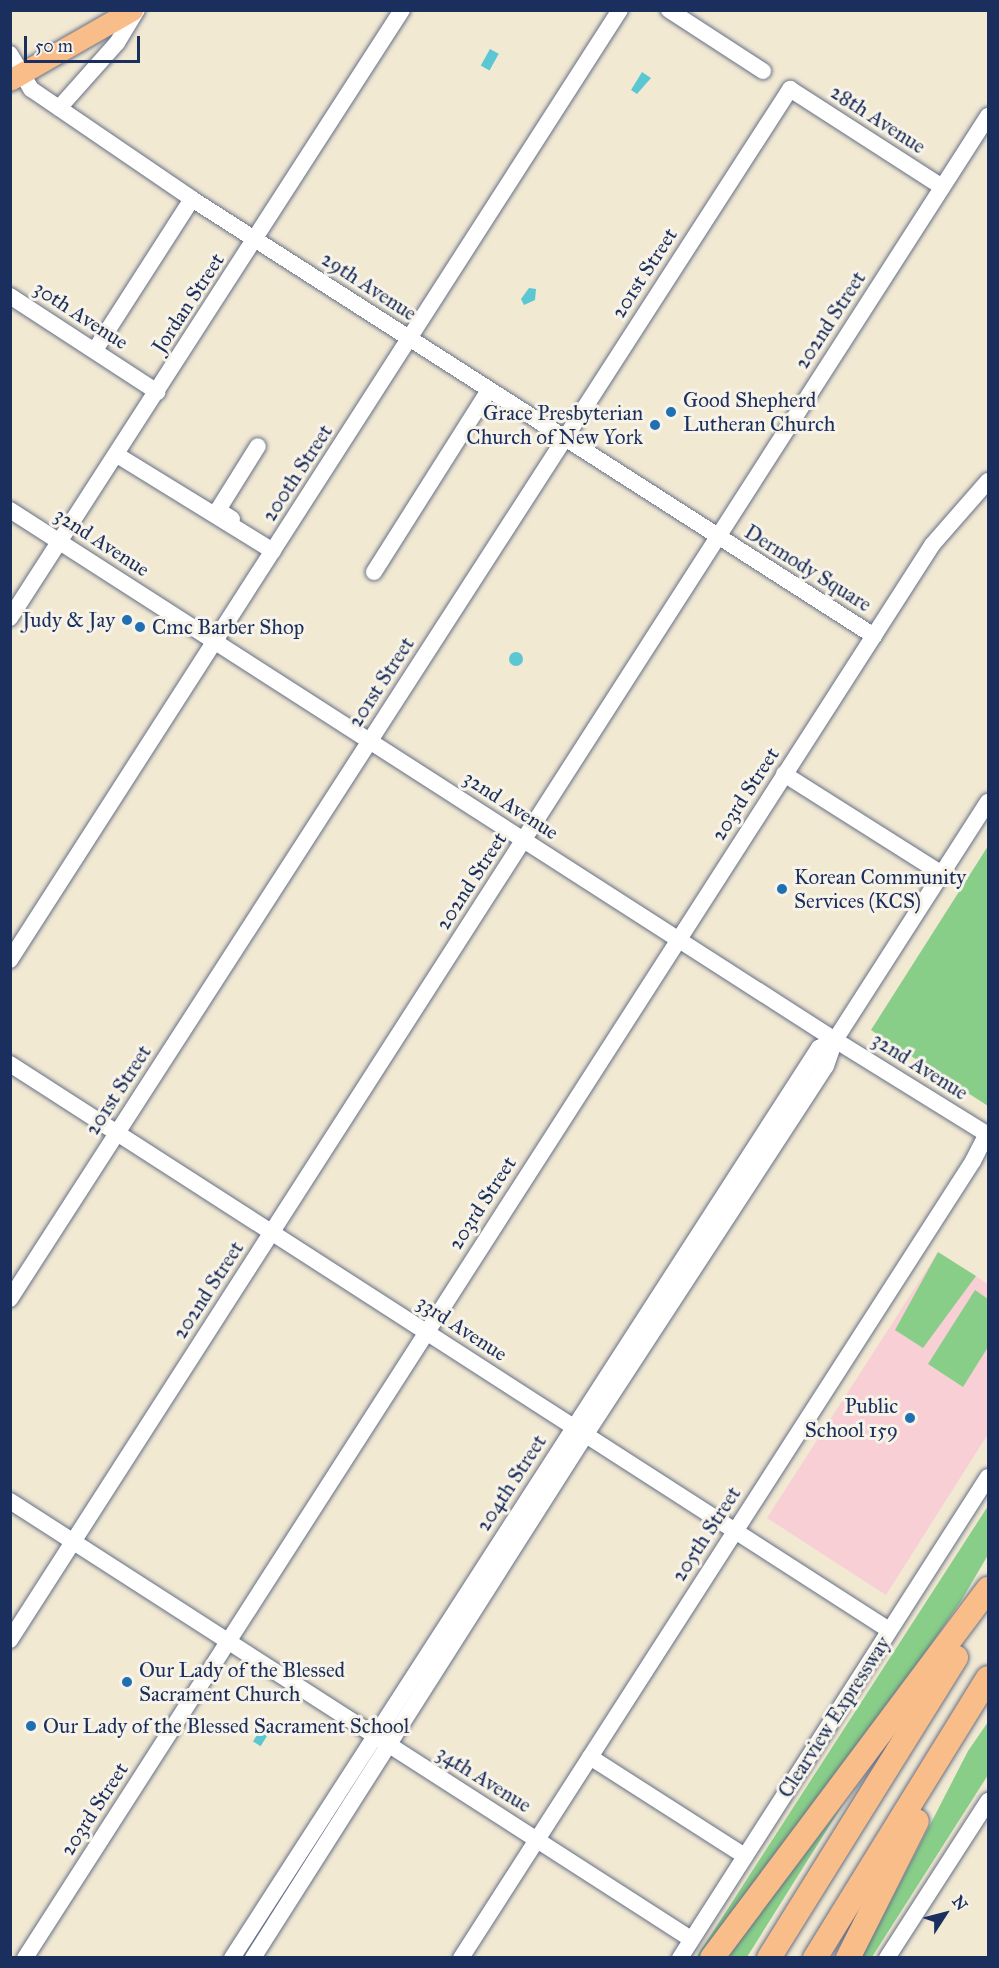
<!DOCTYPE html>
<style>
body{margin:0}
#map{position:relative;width:999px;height:1968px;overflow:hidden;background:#f2e9d3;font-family:"IM FELL Great Primer",serif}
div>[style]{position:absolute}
.built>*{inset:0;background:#f7cfd5}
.green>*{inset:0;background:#88ce88}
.water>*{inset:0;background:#5bc7d3;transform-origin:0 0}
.round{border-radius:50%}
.roads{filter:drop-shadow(0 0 2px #667087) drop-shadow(0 0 2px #667087)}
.minor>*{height:16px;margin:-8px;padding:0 8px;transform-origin:8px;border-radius:8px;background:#fff}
.major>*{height:21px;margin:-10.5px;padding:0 10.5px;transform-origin:10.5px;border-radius:10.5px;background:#f8bd88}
.highway>*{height:24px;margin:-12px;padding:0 12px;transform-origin:12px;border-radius:12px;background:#f8bd88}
.dots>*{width:16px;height:16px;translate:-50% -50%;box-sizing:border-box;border:3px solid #f7f3e8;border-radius:50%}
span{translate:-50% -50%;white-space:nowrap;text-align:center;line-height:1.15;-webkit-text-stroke:6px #f7f3e8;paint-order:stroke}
.street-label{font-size:21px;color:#1b2f5e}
.poi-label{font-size:21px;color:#1b2f5e}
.left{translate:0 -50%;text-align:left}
.right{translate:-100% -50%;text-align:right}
.frame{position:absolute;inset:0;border:12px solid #1b2f5e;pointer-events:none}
.north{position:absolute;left:915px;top:1884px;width:60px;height:60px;-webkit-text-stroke:4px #f7f3e8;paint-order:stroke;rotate:54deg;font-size:16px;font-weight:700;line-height:24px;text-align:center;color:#1b2f5e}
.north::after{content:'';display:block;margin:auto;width:21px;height:27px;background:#1b2f5e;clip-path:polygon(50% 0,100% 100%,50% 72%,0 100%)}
.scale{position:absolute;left:24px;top:36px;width:116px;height:27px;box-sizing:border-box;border:3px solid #1b2f5e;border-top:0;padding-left:8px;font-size:18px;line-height:21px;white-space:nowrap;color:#1b2f5e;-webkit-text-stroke:4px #f7f3e8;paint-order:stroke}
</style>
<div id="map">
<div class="built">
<div style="clip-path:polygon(938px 1252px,988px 1284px,988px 1434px,886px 1595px,767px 1518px)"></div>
</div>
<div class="green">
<div style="clip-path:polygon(988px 846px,988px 1106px,871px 1030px)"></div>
<div style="clip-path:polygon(938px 1252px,976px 1276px,923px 1348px,895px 1330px)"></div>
<div style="clip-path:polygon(975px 1290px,988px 1299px,988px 1347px,963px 1387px,928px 1364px)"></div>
<div style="clip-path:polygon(988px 1506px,988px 1555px,961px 1601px,878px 1722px,703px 1957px,696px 1958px)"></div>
<div style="clip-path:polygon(988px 1722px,988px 1775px,872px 1957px,862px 1957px,968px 1751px)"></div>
<div style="clip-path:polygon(843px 1804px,747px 1957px,727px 1957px)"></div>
</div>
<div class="water">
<div style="left:490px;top:49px;width:10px;height:19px;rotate:29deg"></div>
<div style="clip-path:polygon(642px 72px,651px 78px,637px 94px,631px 90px)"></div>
<div style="clip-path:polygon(529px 288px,536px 289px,535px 300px,524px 305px,521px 299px)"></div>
<div class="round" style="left:509px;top:652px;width:14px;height:14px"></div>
<div style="left:262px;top:1727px;width:9px;height:17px;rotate:32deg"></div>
</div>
<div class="roads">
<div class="minor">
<div style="left:669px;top:10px;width:112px;rotate:33deg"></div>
<div style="left:10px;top:54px;width:41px;rotate:59deg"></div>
<div style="left:31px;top:89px;width:195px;rotate:34.3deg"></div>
<div style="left:192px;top:199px;width:810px;rotate:32.65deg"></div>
<div style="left:59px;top:108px;width:87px;rotate:-48.3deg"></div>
<div style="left:117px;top:43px;width:39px;rotate:-59deg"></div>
<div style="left:10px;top:296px;width:176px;rotate:33.1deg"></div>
<div style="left:95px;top:350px;width:179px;rotate:-57.3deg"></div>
<div style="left:117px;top:455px;width:183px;rotate:31.6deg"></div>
<div style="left:10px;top:510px;width:981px;rotate:32.72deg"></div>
<div style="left:835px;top:1040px;width:180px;rotate:31.8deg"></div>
<div style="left:232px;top:519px;width:17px;rotate:-147deg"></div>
<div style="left:218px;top:510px;width:75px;rotate:-58deg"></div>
<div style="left:374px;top:572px;width:215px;rotate:-57.7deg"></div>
<div style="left:10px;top:618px;width:723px;rotate:-57.19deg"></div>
<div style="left:784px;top:774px;width:187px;rotate:32.3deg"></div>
<div style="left:10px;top:960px;width:1129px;rotate:-57.3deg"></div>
<div style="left:10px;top:1064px;width:1045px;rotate:32.78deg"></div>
<div style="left:10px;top:1299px;width:1440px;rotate:-57.19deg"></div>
<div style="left:790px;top:89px;width:181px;rotate:32.8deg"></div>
<div style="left:10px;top:1501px;width:810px;rotate:32.75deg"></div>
<div style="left:10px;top:1640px;width:1811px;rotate:-57.31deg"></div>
<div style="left:590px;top:1757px;width:184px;rotate:32.6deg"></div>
<div style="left:25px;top:1958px;width:1679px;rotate:-57.3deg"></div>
<div style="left:932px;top:545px;width:85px;rotate:-48.8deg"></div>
<div style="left:232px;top:1958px;width:1083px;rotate:-57.18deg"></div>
<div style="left:819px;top:1048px;width:18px;rotate:-27deg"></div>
<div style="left:253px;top:1958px;width:621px;rotate:-57.56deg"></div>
<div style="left:586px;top:1434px;width:439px;rotate:-56.9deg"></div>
<div style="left:826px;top:1066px;width:28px;rotate:-71deg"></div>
<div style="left:835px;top:1040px;width:283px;rotate:-57.3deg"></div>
<div style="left:461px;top:1958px;width:947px;rotate:-57.28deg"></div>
<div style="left:973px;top:1161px;width:30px;rotate:-63deg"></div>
<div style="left:680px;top:1958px;width:571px;rotate:-57.37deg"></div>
<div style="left:887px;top:1958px;width:187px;rotate:-57.2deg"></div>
</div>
<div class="major">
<div style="left:10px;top:80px;width:141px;rotate:-29.8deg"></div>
</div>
<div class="highway">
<div style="left:712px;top:1958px;width:461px;rotate:-53.2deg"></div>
<div style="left:769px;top:1958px;width:354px;rotate:-58.1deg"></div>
<div style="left:815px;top:1958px;width:329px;rotate:-58.3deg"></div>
<div style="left:848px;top:1958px;width:153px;rotate:-63.3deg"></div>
</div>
</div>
<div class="dots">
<div style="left:671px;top:412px;background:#1f6fb2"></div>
<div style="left:655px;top:425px;background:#1f6fb2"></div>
<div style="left:127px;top:620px;background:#1f6fb2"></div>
<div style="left:140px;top:627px;background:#1f6fb2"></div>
<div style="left:782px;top:889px;background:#1f6fb2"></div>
<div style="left:910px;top:1418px;background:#1f6fb2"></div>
<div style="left:127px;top:1682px;background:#1f6fb2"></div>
<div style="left:31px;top:1726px;background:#1f6fb2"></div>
</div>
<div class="street-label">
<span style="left:878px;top:119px;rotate:33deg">28th Avenue</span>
<span style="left:644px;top:273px;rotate:-57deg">201st Street</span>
<span style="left:369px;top:286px;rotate:33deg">29th Avenue</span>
<span style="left:188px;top:303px;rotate:-57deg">Jordan Street</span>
<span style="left:81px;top:315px;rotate:33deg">30th Avenue</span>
<span style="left:830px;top:320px;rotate:-57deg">202nd Street</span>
<span style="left:297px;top:473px;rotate:-57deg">200th Street</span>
<span style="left:102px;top:542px;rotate:33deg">32nd Avenue</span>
<span style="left:808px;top:568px;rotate:32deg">Dermody Square</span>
<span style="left:381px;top:682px;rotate:-57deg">201st Street</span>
<span style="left:745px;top:794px;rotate:-57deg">203rd Street</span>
<span style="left:511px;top:805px;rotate:33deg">32nd Avenue</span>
<span style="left:471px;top:881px;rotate:-57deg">202nd Street</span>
<span style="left:920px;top:1066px;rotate:32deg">32nd Avenue</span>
<span style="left:118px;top:1090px;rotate:-57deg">201st Street</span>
<span style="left:482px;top:1203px;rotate:-57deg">203rd Street</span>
<span style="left:208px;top:1290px;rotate:-57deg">202nd Street</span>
<span style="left:462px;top:1328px;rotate:33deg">33rd Avenue</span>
<span style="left:511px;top:1483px;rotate:-57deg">204th Street</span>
<span style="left:706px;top:1534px;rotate:-57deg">205th Street</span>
<span style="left:834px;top:1717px;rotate:-57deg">Clearview Expressway</span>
<span style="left:484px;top:1779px;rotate:32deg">34th Avenue</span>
<span style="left:94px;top:1809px;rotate:-57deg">203rd Street</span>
</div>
<div class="poi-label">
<span class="left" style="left:683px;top:412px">Good Shepherd<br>Lutheran Church</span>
<span class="right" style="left:643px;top:425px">Grace Presbyterian<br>Church of New York</span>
<span class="right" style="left:115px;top:620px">Judy &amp; Jay</span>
<span class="left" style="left:152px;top:627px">Cmc Barber Shop</span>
<span class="left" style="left:794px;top:889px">Korean Community<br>Services (KCS)</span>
<span class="right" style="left:898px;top:1418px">Public<br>School 159</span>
<span class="left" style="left:139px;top:1682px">Our Lady of the Blessed<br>Sacrament Church</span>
<span class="left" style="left:43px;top:1726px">Our Lady of the Blessed Sacrament School</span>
</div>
<div class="frame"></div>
<div class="north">N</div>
<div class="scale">50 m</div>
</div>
